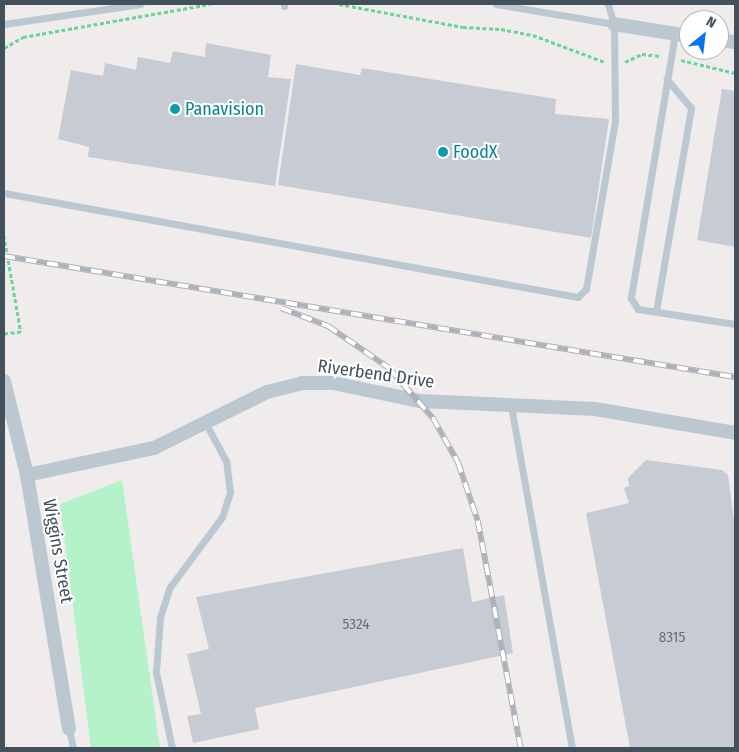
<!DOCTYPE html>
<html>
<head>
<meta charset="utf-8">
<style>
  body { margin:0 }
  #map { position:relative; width:739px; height:752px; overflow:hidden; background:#f0ecec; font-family:"Fira Sans Condensed",sans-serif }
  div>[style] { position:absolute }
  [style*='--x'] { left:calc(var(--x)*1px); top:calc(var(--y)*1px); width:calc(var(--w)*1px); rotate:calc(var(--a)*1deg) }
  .green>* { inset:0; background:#b4f3ca }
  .building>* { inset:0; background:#c7cbd3 }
  .path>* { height:2.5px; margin-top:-1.25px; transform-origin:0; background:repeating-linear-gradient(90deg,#69d49b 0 4px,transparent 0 6.5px) }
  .lane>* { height:7px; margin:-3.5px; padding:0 3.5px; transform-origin:3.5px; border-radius:3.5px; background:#bbc8d1 }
  .street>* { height:14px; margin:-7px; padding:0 7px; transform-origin:7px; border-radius:7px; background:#bbc8d1 }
  .rail>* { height:5.5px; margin-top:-2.75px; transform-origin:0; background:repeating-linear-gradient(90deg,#fff 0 11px,#aeb2b8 0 22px); box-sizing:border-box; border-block:1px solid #aeb2b8 }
  .dots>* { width:14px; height:14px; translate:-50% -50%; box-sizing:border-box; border:2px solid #fff; border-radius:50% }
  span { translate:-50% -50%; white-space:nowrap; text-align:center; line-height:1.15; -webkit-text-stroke:4px #fff; paint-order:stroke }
  .number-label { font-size:15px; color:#64707a }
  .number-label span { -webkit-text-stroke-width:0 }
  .culture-label { font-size:18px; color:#0d838f }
  .left { translate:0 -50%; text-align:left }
  .street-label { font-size:18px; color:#43515c }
  .frame { position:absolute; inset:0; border:5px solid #43515c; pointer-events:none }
  .north { position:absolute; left:679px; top:10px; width:50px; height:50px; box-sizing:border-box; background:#fff; border:1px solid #b4b9be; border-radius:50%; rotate:29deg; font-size:14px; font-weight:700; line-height:20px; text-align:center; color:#43515c }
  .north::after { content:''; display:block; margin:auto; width:18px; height:22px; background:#0676ef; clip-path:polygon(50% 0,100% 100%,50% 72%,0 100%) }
</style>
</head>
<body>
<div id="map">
  <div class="green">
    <div style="clip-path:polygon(122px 480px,160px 748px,91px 748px,60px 504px)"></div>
  </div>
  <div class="building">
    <div style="clip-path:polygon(206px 43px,271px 55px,268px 77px,291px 79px,275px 186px,88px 157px,89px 147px,58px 139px,71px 70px,103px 76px,105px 63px,136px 70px,138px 57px,170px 63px,173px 51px,205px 57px)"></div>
    <div style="clip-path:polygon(296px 64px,360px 75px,362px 68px,556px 99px,555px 114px,609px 119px,591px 238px,278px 185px)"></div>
    <div style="clip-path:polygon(722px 89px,735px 91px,735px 247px,697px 240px)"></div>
    <div style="clip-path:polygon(646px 460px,722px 470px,728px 475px,735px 528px,735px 748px,630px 748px,586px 513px,629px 503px,624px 488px,629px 486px,628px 478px)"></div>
    <div style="clip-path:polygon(463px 548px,472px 602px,504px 595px,513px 653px,255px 708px,259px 729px,193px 743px,187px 716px,201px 714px,187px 654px,209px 649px,196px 597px)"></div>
  </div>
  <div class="path">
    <div style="--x:339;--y:4;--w:126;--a:10.5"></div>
    <div style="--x:463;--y:27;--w:38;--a:3"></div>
    <div style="--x:501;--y:29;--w:33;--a:11"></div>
    <div style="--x:533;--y:35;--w:77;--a:20.6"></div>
    <div style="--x:4;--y:48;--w:22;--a:-30"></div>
    <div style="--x:23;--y:37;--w:190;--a:-10"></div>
    <div style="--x:681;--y:60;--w:56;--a:13.5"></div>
    <div style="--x:625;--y:62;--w:19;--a:-25"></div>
    <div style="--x:642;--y:54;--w:19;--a:6"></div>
    <div style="--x:4;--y:235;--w:98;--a:80.1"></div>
    <div style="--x:21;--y:332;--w:17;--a:173"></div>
  </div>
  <div class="lane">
    <div style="--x:496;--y:4;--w:120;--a:9.6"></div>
    <div style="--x:284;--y:6;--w:2;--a:-90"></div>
    <div style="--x:4;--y:24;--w:138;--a:-8.3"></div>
    <div style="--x:675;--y:34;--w:268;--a:99.5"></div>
    <div style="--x:631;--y:298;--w:13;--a:58"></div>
    <div style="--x:638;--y:309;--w:98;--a:8.8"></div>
    <div style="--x:4;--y:193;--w:583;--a:10.27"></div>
    <div style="--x:578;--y:297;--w:11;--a:-45"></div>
    <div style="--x:586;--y:289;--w:170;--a:-80.2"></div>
    <div style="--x:615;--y:121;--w:97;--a:-90.6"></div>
    <div style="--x:614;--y:24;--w:21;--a:-107"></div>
    <div style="--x:656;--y:311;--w:206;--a:-80.2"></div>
    <div style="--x:691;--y:108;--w:38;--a:-130"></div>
    <div style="--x:511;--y:406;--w:347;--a:79.9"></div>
    <div style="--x:69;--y:729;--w:19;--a:78"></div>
    <div style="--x:172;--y:748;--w:78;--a:-101.9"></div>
    <div style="--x:156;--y:672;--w:55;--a:-85.8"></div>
    <div style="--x:160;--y:617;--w:32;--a:-72"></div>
    <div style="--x:170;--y:587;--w:87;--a:-53.4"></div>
    <div style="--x:222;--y:517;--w:26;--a:-72"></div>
    <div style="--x:230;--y:492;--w:31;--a:-97"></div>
    <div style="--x:226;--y:461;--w:42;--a:-118.4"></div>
  </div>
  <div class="street">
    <div style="--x:614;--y:24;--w:76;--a:9.1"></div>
    <div style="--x:719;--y:40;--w:16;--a:7"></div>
    <div style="--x:4;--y:381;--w:97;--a:76.3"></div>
    <div style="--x:27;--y:475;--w:257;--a:80.6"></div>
    <div style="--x:27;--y:475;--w:130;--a:-12"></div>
    <div style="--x:154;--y:448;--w:126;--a:-26.4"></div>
    <div style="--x:267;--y:392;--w:36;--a:-14"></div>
    <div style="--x:302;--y:383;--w:31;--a:0"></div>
    <div style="--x:333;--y:383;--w:89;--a:11.7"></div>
    <div style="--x:420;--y:401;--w:175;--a:2.6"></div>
    <div style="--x:595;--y:409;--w:142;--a:9.7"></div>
  </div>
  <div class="rail">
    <div style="--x:4;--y:256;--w:741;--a:9.4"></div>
    <div style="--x:281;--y:308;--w:50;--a:21"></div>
    <div style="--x:328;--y:326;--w:74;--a:34.5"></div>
    <div style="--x:389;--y:368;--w:67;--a:48.7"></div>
    <div style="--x:433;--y:418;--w:51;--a:60.4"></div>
    <div style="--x:458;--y:462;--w:62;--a:71.3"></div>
    <div style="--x:478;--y:521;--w:231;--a:79.3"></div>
  </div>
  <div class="dots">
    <div style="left:175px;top:109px;background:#0f9aa8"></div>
    <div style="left:443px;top:152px;background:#0f9aa8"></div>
  </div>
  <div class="number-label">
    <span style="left:356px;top:625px">5324</span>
    <span style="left:672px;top:638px">8315</span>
  </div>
  <div class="culture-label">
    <span class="left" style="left:185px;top:109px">Panavision</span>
    <span class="left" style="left:453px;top:152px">FoodX</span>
  </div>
  <div class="street-label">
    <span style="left:376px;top:374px;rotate:8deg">Riverbend Drive</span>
    <span style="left:58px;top:551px;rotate:80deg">Wiggins Street</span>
  </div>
  <div class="frame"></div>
  <div class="north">N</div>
</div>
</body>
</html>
